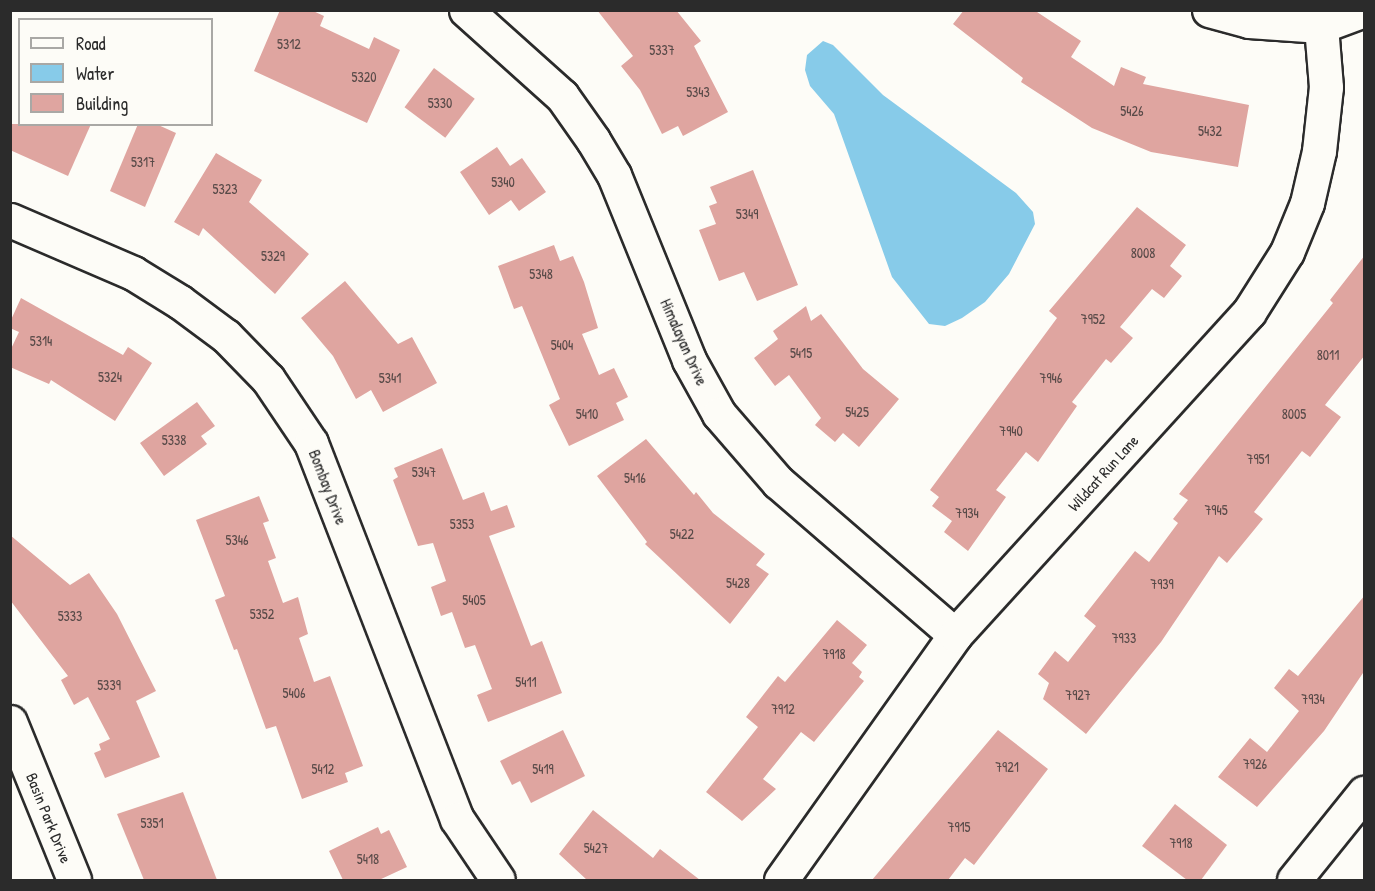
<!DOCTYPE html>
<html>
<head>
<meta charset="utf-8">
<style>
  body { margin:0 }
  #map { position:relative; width:1375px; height:891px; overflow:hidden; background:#fdfcf7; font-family:"Patrick Hand",sans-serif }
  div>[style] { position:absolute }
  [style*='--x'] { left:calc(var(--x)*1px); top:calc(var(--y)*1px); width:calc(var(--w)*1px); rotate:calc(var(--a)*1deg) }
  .water>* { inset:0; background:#87cbe9 }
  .building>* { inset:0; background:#dfa5a0; transform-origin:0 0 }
  .roads { filter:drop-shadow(2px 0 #2b2b2b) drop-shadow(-2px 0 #2b2b2b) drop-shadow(0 2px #2b2b2b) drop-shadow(0 -2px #2b2b2b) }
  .minor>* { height:33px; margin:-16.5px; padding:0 16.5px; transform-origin:16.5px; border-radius:16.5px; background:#fdfcf7 }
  span { translate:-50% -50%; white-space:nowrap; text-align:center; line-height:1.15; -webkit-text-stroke:6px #fdfcf7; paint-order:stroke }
  .number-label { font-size:14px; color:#584a48 }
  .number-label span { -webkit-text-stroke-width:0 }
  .street-label { font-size:16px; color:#2b2b2b }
  .frame { position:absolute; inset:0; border:12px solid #2b2b2b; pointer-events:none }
  .legend { position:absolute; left:18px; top:18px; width:195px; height:108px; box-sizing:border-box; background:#fdfcf7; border:2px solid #a9a8a5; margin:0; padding:8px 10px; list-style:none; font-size:18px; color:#2b2b2b }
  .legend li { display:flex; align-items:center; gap:12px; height:30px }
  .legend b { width:30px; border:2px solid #a9a8a5 }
</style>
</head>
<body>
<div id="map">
  <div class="water">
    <div style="clip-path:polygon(823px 41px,833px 45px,883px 95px,1016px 193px,1033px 212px,1035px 224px,1009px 274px,985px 302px,962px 318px,945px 326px,929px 324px,892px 277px,834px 114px,810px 86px,805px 70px,807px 55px)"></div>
  </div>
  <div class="building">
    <div style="clip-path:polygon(280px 10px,311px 10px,324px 16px,320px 26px,369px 49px,374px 37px,400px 50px,367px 123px,254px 71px)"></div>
    <div style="clip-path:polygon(597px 10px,676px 10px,701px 41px,694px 46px,728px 112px,683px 136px,678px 126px,662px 134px,640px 90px,621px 66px,633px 56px)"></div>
    <div style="clip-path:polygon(964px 10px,1034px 10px,1081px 41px,1071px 57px,1114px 86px,1121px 67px,1146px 77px,1143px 84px,1249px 105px,1238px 167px,1151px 152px,1092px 128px,1021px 82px,1023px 78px,953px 24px)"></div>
    <div style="left:434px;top:68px;width:51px;height:49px;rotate:37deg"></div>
    <div style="clip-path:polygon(10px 124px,91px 124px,68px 176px,10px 150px)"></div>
    <div style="clip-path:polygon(138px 124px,156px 124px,176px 133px,145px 207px,110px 191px)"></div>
    <div style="clip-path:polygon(497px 147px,510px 166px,522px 158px,546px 192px,519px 211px,511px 200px,489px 215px,460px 172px)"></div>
    <div style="clip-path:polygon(216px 153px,262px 180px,249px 202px,309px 254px,275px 294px,203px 228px,199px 236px,174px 222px)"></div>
    <div style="clip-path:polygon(753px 170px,798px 285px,757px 301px,744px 272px,719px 281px,699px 230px,716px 224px,709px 206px,717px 203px,710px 187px)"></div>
    <div style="clip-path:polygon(1137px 207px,1186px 245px,1170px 266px,1182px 276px,1164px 298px,1152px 289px,1120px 327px,1133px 338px,1111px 363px,1106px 359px,1072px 402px,1077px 406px,1038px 462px,1026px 452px,996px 490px,1006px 497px,968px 551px,944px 532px,952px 521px,932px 506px,939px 497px,930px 490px,1057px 318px,1049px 311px)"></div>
    <div style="clip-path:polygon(554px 245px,560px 261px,573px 256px,584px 282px,598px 328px,582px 334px,599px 375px,614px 368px,628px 397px,616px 403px,624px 420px,569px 446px,549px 405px,560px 399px,522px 306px,514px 309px,498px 266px)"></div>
    <div style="clip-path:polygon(1365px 255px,1365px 355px,1325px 405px,1341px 417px,1310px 457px,1302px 451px,1254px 512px,1263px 519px,1227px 563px,1219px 556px,1161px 642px,1086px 734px,1043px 699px,1049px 683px,1038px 674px,1055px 651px,1068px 662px,1096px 626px,1084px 616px,1135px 551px,1149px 562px,1178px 523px,1173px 519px,1188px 500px,1179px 494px,1333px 303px,1330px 300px)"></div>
    <div style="clip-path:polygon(345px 281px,398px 344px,412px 337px,437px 383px,383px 412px,371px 390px,356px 399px,333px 356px,301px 318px)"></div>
    <div style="clip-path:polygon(21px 298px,123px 355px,128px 347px,152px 363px,115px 421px,51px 380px,49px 384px,10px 367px,10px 351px,19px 332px,10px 328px,10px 322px)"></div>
    <div style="clip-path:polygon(806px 306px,811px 321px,821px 314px,863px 369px,899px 399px,859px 447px,843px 433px,835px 442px,815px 425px,821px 418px,789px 375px,775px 386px,754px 358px,778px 339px,773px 331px)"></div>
    <div style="clip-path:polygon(197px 402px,215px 426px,201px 436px,207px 444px,164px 476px,140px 443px)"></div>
    <div style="clip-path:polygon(646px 439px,694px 495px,696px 492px,713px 513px,765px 554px,756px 565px,769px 574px,730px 624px,645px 544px,647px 542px,597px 476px)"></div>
    <div style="clip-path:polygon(442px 448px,463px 500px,484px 492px,491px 511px,507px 505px,515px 527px,489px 536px,531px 646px,542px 641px,562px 693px,488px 722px,477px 695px,492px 689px,475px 645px,465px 648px,452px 612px,441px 616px,431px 587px,446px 581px,433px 543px,418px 546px,393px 480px,398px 477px,394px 468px)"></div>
    <div style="clip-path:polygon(259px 496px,269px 521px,263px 523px,276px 558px,268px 561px,283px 603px,298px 597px,308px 634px,299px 638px,314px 682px,330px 676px,363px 766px,345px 773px,348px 782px,302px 799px,276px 726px,266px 729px,237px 649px,234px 650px,215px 600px,225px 596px,196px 520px)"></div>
    <div style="clip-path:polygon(10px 535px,70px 585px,89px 573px,117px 614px,156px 691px,136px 701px,160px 757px,105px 778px,94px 753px,101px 750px,99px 744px,110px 739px,88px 697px,74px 705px,61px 680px,68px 676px,10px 600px)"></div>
    <div style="clip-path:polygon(1365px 595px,1365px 670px,1324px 731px,1257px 807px,1218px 777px,1250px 738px,1267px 752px,1299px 711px,1274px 688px,1289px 669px,1298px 676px)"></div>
    <div style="clip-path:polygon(837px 620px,867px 645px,852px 663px,862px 672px,859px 677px,864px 681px,814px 742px,801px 732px,763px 779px,776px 789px,742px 821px,706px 792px,758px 727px,746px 717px,778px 676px,785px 682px)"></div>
    <div style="clip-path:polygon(563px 730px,585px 776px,531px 803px,520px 781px,512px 785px,500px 761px)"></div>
    <div style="clip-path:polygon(998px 730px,1048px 769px,974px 865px,965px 858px,948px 880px,872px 880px)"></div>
    <div style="clip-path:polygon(183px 792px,217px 880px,144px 880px,117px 814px)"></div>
    <div style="clip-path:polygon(1175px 804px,1227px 845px,1201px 880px,1187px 880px,1142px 846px)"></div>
    <div style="clip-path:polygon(593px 810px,653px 858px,660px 849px,700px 880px,587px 880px,559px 854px)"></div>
    <div style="clip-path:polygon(378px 827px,381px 834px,389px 830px,407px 867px,379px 880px,343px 880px,329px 851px)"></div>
  </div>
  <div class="roads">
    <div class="minor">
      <div style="--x:466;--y:10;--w:129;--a:41.9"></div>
      <div style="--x:562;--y:96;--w:54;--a:54.8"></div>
      <div style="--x:593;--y:140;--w:41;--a:59"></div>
      <div style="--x:614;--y:175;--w:200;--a:67.9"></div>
      <div style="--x:689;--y:360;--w:62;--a:60.9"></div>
      <div style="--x:719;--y:414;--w:90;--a:49.1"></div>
      <div style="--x:778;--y:482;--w:234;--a:40.8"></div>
      <div style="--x:1209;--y:10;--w:41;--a:15.4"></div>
      <div style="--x:1249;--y:21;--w:72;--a:4"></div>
      <div style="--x:1321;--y:26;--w:46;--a:-20.4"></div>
      <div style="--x:10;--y:220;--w:134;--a:23.3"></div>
      <div style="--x:133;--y:273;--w:55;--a:31.7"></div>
      <div style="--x:180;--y:302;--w:57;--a:36.5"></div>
      <div style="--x:226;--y:336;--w:60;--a:45.7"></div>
      <div style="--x:268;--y:379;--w:77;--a:56.1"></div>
      <div style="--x:311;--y:443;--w:403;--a:68.8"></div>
      <div style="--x:457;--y:819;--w:73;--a:56.1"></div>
      <div style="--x:10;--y:722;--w:170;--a:67.9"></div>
      <div style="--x:781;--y:880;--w:301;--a:-54.6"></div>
      <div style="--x:955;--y:635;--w:437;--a:-47.7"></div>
      <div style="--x:1249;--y:312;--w:71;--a:-57.7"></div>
      <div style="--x:1287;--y:252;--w:53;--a:-67.8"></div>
      <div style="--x:1307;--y:203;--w:53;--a:-77"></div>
      <div style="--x:1319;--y:151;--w:64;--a:-83.8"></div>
      <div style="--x:1326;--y:87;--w:61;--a:-94.7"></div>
      <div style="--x:1294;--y:880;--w:112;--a:-51.2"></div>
    </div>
  </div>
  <div class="number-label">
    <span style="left:289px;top:44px">5312</span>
    <span style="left:662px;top:50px">5337</span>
    <span style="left:364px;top:77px">5320</span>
    <span style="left:698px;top:92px">5343</span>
    <span style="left:440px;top:103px">5330</span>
    <span style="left:1132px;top:111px">5426</span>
    <span style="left:1210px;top:131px">5432</span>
    <span style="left:143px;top:162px">5317</span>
    <span style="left:503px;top:182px">5340</span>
    <span style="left:225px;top:189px">5323</span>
    <span style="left:747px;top:214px">5349</span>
    <span style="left:1143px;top:253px">8008</span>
    <span style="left:273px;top:256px">5329</span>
    <span style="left:541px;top:274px">5348</span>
    <span style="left:1093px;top:319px">7952</span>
    <span style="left:41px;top:341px">5314</span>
    <span style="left:562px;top:345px">5404</span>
    <span style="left:801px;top:353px">5415</span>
    <span style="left:1328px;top:355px">8011</span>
    <span style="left:110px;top:377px">5324</span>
    <span style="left:390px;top:378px">5341</span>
    <span style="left:1051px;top:378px">7946</span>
    <span style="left:857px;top:412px">5425</span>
    <span style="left:587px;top:414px">5410</span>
    <span style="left:1294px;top:414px">8005</span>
    <span style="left:1011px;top:431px">7940</span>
    <span style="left:174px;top:440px">5338</span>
    <span style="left:1258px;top:459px">7951</span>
    <span style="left:424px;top:472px">5347</span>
    <span style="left:635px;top:478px">5416</span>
    <span style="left:1216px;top:510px">7945</span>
    <span style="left:967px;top:513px">7934</span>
    <span style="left:462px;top:524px">5353</span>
    <span style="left:682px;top:534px">5422</span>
    <span style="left:237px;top:540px">5346</span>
    <span style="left:738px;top:583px">5428</span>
    <span style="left:1162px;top:584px">7939</span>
    <span style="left:474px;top:600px">5405</span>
    <span style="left:262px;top:614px">5352</span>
    <span style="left:70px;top:616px">5333</span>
    <span style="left:1124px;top:638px">7933</span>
    <span style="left:834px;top:654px">7918</span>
    <span style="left:526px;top:682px">5411</span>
    <span style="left:109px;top:685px">5339</span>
    <span style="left:294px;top:693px">5406</span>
    <span style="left:1078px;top:695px">7927</span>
    <span style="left:1313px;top:699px">7934</span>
    <span style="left:783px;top:709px">7912</span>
    <span style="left:1255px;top:764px">7926</span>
    <span style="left:1007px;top:767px">7921</span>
    <span style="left:323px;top:769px">5412</span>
    <span style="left:543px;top:769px">5419</span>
    <span style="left:152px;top:823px">5351</span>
    <span style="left:959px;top:827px">7915</span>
    <span style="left:1181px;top:843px">7918</span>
    <span style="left:596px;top:848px">5427</span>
    <span style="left:368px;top:859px">5418</span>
  </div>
  <div class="street-label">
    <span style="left:684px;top:342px;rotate:66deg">Himalayan Drive</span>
    <span style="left:1103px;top:473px;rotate:-48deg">Wildcat Run Lane</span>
    <span style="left:328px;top:487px;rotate:69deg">Bombay Drive</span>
    <span style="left:49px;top:818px;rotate:68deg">Basin Park Drive</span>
  </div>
  <div class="frame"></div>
  <ul class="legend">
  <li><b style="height:8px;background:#fdfcf7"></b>Road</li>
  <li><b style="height:16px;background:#87cbe9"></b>Water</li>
  <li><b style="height:16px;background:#dfa5a0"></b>Building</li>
  </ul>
</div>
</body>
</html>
